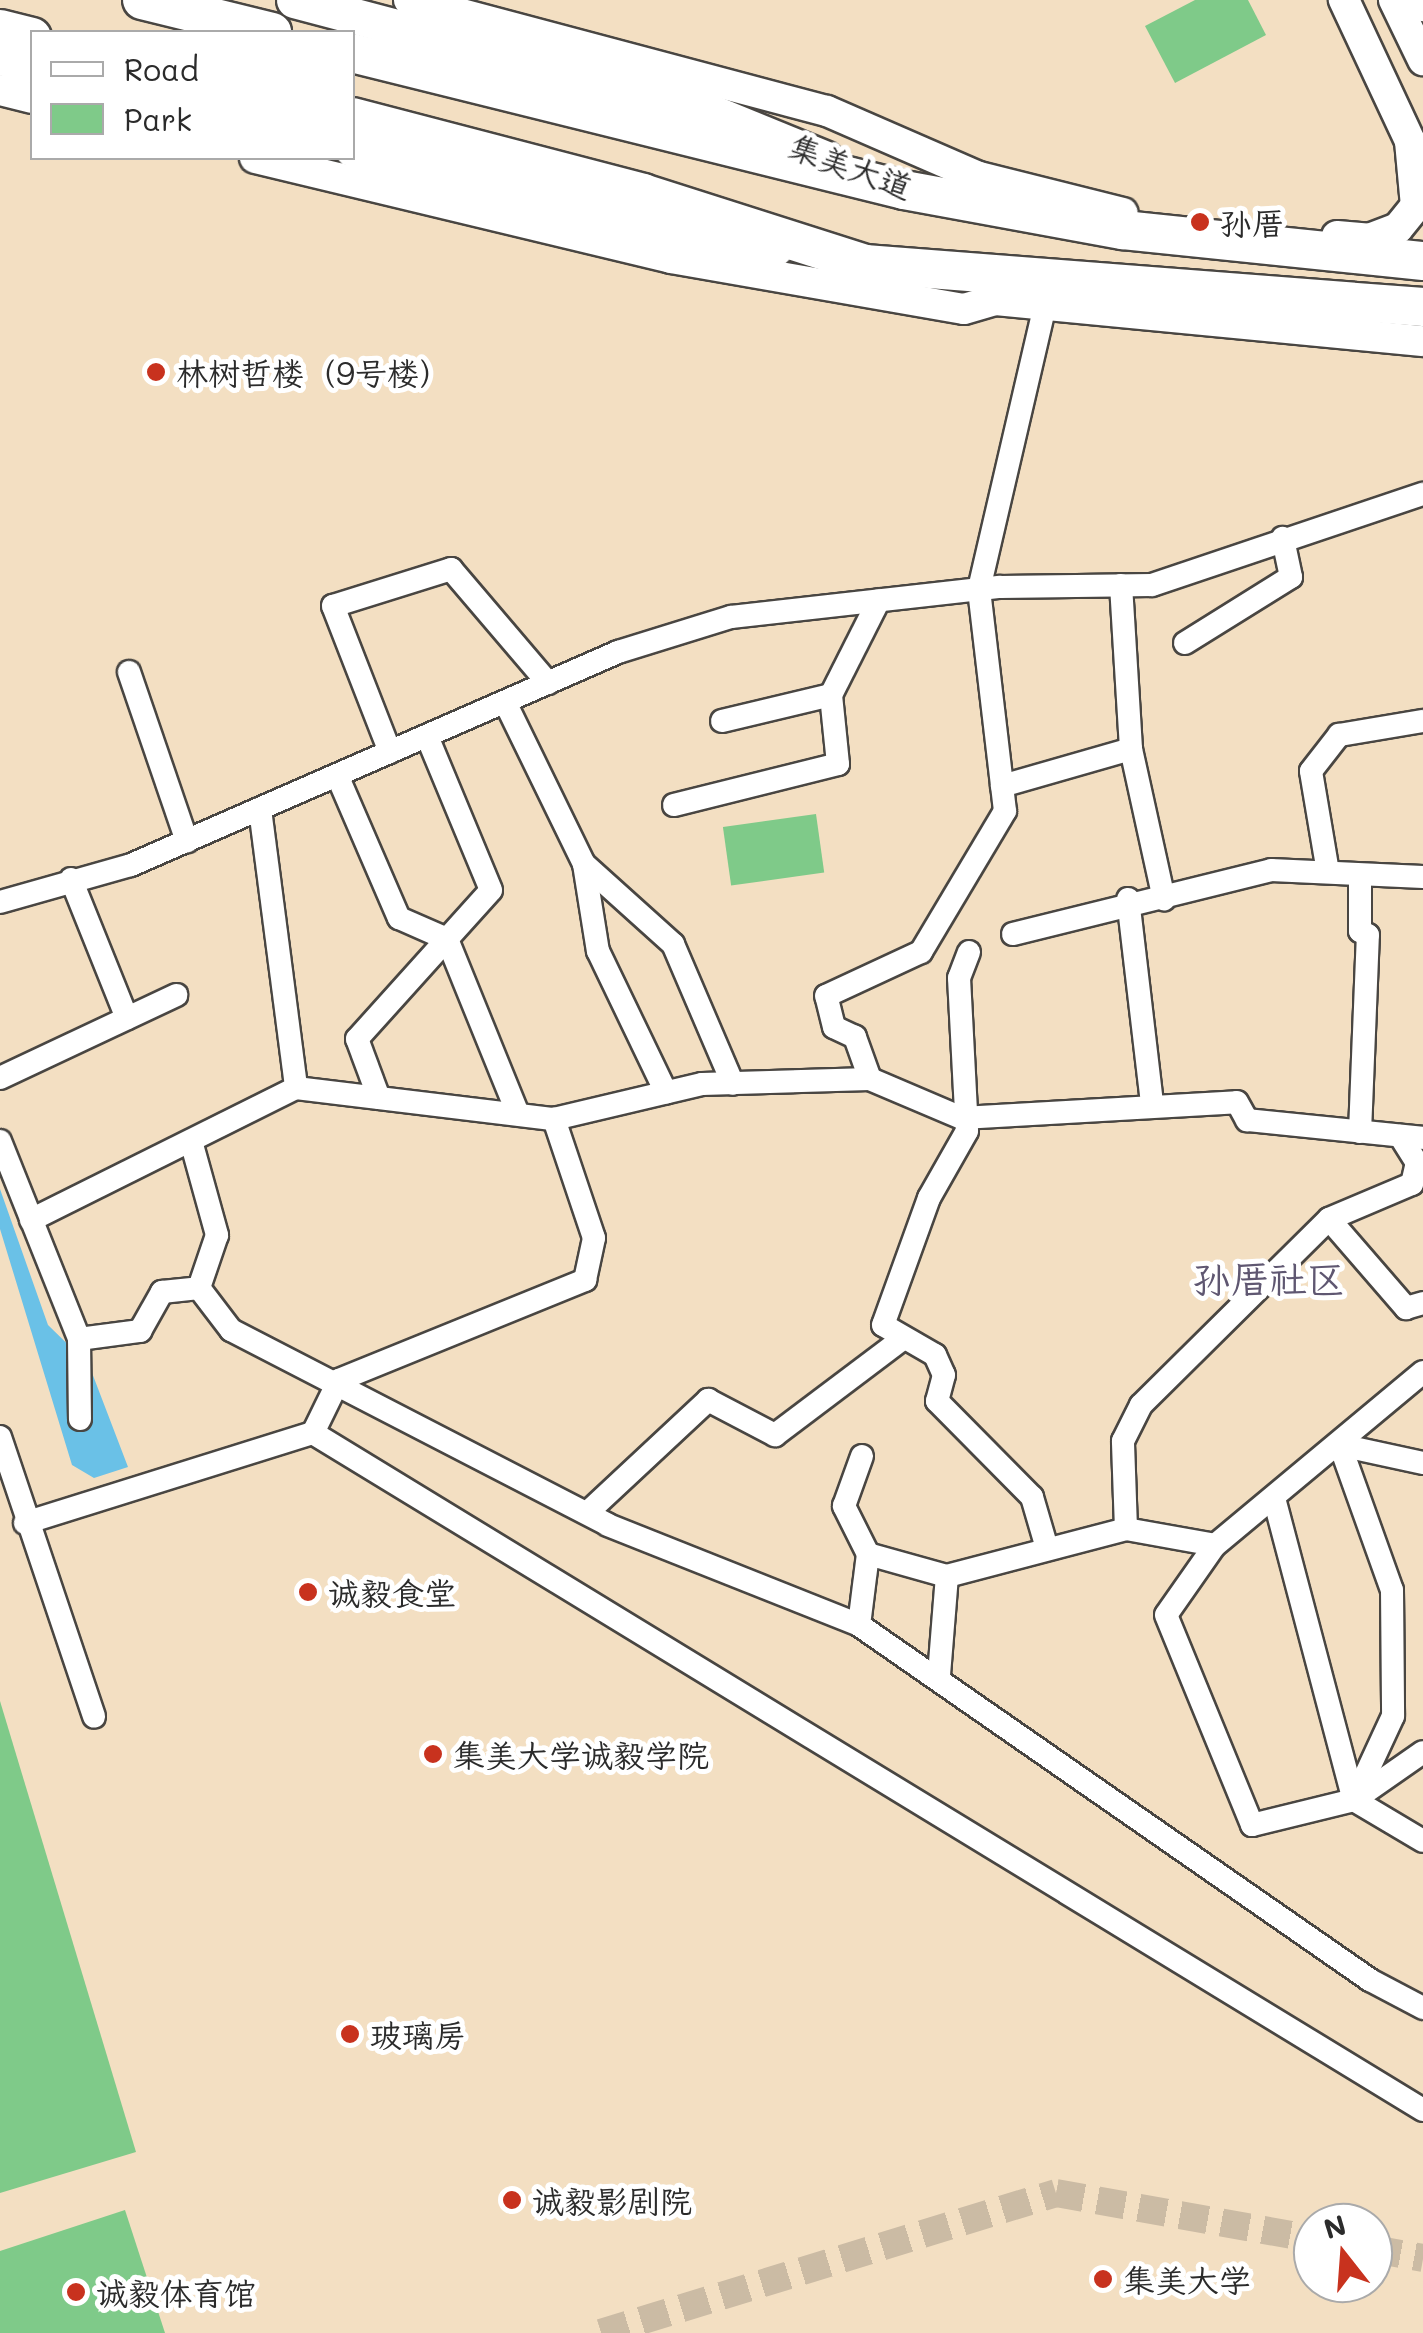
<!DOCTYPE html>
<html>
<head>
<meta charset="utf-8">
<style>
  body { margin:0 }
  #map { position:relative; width:1423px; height:2333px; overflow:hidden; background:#f3dfc2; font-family:Mali,"LXGW WenKai TC",sans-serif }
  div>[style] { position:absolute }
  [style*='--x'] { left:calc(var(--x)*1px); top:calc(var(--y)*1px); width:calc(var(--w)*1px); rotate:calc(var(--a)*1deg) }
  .green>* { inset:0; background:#7fca89; transform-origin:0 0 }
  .water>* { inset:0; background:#6ac1e7 }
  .tertiary-tunnel>* { height:28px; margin-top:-14px; transform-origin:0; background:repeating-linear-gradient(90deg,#cbbba4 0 28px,transparent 0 42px) }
  .roads { filter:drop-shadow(2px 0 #494642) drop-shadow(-2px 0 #494642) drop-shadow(0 2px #494642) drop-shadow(0 -2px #494642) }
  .minor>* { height:22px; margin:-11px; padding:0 11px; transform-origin:11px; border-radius:11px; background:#fff }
  .secondary>* { height:30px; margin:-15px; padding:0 15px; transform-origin:15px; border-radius:15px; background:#fff }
  .primary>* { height:35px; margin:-17.5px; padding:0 17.5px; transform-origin:17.5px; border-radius:17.5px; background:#fff }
  .trunk>* { height:38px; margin:-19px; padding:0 19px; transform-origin:19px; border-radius:19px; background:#fff }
  .dots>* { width:28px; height:28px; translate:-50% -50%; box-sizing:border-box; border:5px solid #fff; border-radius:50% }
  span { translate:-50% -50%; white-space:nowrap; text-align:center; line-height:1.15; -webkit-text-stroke:10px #fff; paint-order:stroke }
  .street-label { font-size:32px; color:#2b2b2b }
  .poi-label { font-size:32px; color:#2b2b2b }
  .left { translate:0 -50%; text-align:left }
  .quarter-label { font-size:38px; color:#5f5771 }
  .legend { position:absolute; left:30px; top:30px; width:325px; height:130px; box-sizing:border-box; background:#fff; border:2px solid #aaa; margin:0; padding:12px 18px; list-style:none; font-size:30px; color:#2b2b2b }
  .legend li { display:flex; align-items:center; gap:20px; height:50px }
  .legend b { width:50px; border:2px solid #aaa }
  .north { position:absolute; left:1293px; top:2203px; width:100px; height:100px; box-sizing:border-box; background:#fff; border:2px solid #aaa; border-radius:50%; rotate:343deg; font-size:28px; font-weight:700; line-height:40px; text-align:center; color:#2b2b2b }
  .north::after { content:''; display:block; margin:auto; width:35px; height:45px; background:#c8321e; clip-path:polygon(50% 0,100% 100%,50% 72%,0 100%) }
</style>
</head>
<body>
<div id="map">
  <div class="green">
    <div style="clip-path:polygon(1195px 0,1248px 0,1266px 35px,1175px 83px,1145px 26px)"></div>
    <div style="left:816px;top:814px;width:59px;height:94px;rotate:82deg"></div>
    <div style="clip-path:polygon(0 1701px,136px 2152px,0 2193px)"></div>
    <div style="clip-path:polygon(125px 2210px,165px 2333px,0 2333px,0 2251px)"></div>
  </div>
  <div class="water">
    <div style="clip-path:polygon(0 1189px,48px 1325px,89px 1365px,128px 1467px,94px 1478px,72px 1465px,0 1229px)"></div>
  </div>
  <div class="tertiary-tunnel">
    <div style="--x:1373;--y:2249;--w:51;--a:10.2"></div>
    <div style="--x:601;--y:2333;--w:476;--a:-17.1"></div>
    <div style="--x:1056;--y:2193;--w:261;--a:10.1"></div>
  </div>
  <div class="roads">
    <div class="minor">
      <div style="--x:1121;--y:585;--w:164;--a:86.5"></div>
      <div style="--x:1131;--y:749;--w:154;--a:77.6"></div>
      <div style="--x:1185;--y:643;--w:125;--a:-31.9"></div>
      <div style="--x:1291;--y:577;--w:40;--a:-102"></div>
      <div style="--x:129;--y:672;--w:179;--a:71.1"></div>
      <div style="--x:505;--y:702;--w:180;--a:64"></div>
      <div style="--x:584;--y:864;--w:88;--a:80.9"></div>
      <div style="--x:598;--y:951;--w:157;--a:64.3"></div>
      <div style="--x:722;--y:721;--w:112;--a:-13.4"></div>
      <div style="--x:390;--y:752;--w:157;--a:-111.3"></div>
      <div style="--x:333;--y:606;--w:124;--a:-17.4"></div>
      <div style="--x:451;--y:569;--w:150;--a:49.6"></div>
      <div style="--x:337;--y:775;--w:156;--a:66.6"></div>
      <div style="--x:399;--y:918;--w:52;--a:23.6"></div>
      <div style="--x:447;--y:939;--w:189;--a:67.9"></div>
      <div style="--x:1002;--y:786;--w:134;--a:-16"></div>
      <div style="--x:674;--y:805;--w:169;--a:-14"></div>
      <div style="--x:838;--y:764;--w:69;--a:-95.8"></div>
      <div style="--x:831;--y:695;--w:106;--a:-63.2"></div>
      <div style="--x:260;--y:809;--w:281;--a:82.6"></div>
      <div style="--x:584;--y:864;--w:120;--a:42"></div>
      <div style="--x:673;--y:944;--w:152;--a:66.8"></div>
      <div style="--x:1328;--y:872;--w:102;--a:-99.6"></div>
      <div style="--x:1311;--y:771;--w:46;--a:-52.1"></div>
      <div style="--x:1339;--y:735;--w:85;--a:-9.5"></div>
      <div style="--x:71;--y:879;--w:150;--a:68.1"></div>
      <div style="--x:1128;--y:899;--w:205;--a:83.3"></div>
      <div style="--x:0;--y:902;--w:136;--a:-15.8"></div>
      <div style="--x:131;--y:865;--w:532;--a:-23.62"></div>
      <div style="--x:618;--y:652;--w:118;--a:-17.2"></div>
      <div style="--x:731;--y:617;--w:271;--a:-6.4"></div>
      <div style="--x:1000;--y:587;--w:152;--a:-0.8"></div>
      <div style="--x:1152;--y:585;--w:286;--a:-18.6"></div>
      <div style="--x:1013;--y:934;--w:266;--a:-13.9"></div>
      <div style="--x:1271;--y:870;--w:152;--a:2.6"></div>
      <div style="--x:969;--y:952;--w:28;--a:111"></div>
      <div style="--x:959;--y:978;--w:153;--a:87"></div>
      <div style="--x:967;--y:1131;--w:77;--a:119.6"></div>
      <div style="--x:929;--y:1198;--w:135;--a:109.9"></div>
      <div style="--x:883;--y:1325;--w:60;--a:30"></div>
      <div style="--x:935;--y:1355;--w:22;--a:66"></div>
      <div style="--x:944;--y:1375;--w:27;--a:105"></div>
      <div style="--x:937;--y:1401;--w:135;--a:45.3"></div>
      <div style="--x:1032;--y:1497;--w:50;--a:73.7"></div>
      <div style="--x:0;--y:1078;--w:195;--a:-25.2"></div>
      <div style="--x:870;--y:1079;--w:45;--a:-109.7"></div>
      <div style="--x:855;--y:1037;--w:23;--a:-155"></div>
      <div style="--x:834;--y:1027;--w:32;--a:-104"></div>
      <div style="--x:826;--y:996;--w:105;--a:-24.9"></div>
      <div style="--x:921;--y:952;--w:164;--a:-59.2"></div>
      <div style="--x:1005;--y:811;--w:224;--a:-96.7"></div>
      <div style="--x:979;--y:589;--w:292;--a:-76.9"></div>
      <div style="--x:379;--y:1098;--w:63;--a:-110.4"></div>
      <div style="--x:357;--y:1039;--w:200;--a:-48"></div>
      <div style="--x:491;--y:890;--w:167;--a:-112.6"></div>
      <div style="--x:1360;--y:1132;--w:197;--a:-87.7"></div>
      <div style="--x:1368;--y:935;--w:9;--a:-153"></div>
      <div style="--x:1360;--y:931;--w:56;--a:-90"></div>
      <div style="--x:0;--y:1141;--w:213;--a:68.2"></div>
      <div style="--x:79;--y:1339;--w:62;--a:-7.5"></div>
      <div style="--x:140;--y:1331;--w:45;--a:-60.6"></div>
      <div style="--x:162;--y:1292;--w:37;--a:-6"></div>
      <div style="--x:199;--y:1288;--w:53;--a:52.7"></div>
      <div style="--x:231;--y:1330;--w:424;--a:27.3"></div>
      <div style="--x:608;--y:1525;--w:270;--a:21.7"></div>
      <div style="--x:859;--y:1625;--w:622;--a:34.79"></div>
      <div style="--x:1370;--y:1980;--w:60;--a:27.8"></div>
      <div style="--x:191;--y:1141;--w:98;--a:74.5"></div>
      <div style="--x:217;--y:1235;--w:56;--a:108.8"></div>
      <div style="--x:1329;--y:1219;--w:118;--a:49.1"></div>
      <div style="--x:1406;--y:1308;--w:18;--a:-16"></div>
      <div style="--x:31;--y:1220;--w:296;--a:-26.5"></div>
      <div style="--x:296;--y:1088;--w:260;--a:6.9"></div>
      <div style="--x:554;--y:1119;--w:152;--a:-13.3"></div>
      <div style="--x:702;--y:1084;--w:168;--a:-1.7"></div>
      <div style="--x:870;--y:1079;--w:100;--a:23"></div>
      <div style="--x:962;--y:1118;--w:275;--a:-3.3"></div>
      <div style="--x:1237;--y:1102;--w:21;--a:61"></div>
      <div style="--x:1247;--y:1120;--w:177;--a:5.8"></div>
      <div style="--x:79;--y:1339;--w:80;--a:89.3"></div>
      <div style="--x:1423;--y:1372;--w:271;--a:140.2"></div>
      <div style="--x:1215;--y:1545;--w:85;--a:125"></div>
      <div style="--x:1166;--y:1615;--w:227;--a:67.7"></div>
      <div style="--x:1252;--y:1825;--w:105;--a:-13.8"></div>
      <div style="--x:1354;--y:1800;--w:80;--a:30.7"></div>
      <div style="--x:313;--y:1433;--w:59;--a:-63.9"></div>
      <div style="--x:339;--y:1380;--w:266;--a:-22.1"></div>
      <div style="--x:585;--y:1280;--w:43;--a:-77.9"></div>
      <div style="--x:594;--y:1238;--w:126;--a:-108.6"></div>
      <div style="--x:0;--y:1437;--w:295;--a:71.4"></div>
      <div style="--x:1340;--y:1445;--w:154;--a:70.3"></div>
      <div style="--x:1392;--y:1590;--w:126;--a:89.5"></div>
      <div style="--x:1393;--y:1716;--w:93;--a:114.9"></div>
      <div style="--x:1340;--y:1445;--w:85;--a:12.2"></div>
      <div style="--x:1274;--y:1498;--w:312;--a:75.2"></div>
      <div style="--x:587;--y:1513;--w:166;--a:-43"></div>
      <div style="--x:708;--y:1400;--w:76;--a:27.6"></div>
      <div style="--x:775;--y:1435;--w:158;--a:-37"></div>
      <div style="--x:25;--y:1523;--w:302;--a:-17.4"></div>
      <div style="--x:313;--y:1433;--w:1300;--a:31.38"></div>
      <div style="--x:1126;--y:1529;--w:88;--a:-92"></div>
      <div style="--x:1123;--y:1441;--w:40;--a:-63.4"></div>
      <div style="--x:1141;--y:1405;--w:264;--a:-44.7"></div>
      <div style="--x:1329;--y:1219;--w:90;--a:-22.9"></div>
      <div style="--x:1412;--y:1184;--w:22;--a:-77"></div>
      <div style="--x:1417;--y:1163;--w:32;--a:-122"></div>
      <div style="--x:868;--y:1554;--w:82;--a:15.6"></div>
      <div style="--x:947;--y:1576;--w:185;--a:-14.7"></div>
      <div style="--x:1126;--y:1529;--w:90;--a:10.2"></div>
      <div style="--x:859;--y:1625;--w:72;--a:-82.8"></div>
      <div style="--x:868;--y:1554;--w:54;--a:-116.6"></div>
      <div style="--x:844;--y:1506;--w:53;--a:-70.2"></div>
      <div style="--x:939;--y:1675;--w:99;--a:-85.4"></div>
      <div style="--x:1357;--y:1798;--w:80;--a:-34.9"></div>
    </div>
    <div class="secondary">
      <div style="--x:409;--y:0;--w:432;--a:14.9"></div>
      <div style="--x:827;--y:111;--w:166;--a:23.5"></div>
      <div style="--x:979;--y:177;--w:148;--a:14"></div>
      <div style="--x:1394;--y:0;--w:67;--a:64.2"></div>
      <div style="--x:1420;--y:0;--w:7;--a:63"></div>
      <div style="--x:0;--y:90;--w:33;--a:14"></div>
      <div style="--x:255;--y:158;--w:428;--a:13.5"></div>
      <div style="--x:671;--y:258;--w:297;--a:9.9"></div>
      <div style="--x:964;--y:309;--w:32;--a:-16"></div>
      <div style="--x:995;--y:300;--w:430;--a:5.5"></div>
      <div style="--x:1337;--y:236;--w:32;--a:5"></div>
      <div style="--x:1369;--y:239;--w:31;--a:-21"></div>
      <div style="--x:1398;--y:228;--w:28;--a:-51"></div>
      <div style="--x:1416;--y:206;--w:65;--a:-95.3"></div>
      <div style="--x:1410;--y:141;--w:156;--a:-115.1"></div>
    </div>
    <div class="primary">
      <div style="--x:294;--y:0;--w:419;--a:14.8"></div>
      <div style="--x:699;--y:107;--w:135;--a:22.2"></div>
      <div style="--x:0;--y:57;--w:33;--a:14"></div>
      <div style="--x:352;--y:149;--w:305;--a:14.6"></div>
      <div style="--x:647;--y:226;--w:130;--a:9.8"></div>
    </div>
    <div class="trunk">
      <div style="--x:142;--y:0;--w:134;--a:13.8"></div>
      <div style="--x:0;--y:29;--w:33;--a:14"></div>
      <div style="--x:352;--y:53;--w:569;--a:13.94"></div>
      <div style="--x:904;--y:190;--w:223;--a:10.4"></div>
      <div style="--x:1123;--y:230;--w:302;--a:5.9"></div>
      <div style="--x:352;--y:117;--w:301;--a:14.6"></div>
      <div style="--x:643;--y:193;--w:233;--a:17.7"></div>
      <div style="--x:865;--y:264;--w:560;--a:4.41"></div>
    </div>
  </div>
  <div class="dots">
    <div style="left:1200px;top:222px;background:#c8321e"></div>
    <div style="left:156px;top:372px;background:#c8321e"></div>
    <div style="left:308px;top:1592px;background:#c8321e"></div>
    <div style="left:433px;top:1754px;background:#c8321e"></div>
    <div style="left:350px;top:2034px;background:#c8321e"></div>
    <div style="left:512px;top:2200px;background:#c8321e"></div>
    <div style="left:1103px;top:2279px;background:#c8321e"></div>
    <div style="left:76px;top:2292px;background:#c8321e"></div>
  </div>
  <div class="street-label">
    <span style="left:851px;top:166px;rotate:20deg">集美大道</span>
  </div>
  <div class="poi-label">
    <span class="left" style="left:1220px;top:222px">孙厝</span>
    <span class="left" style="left:176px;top:372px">林树哲楼（9号楼）</span>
    <span class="left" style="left:328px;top:1592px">诚毅食堂</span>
    <span class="left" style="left:453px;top:1754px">集美大学诚毅学院</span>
    <span class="left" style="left:370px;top:2034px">玻璃房</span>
    <span class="left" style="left:532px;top:2200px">诚毅影剧院</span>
    <span class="left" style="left:1123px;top:2279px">集美大学</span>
    <span class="left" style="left:96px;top:2292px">诚毅体育馆</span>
  </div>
  <div class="quarter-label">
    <span style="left:1269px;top:1279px">孙厝社区</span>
  </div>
  <ul class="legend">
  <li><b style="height:12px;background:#fff"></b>Road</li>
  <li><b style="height:28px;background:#7fca89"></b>Park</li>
  </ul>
  <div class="north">N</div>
</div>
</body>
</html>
